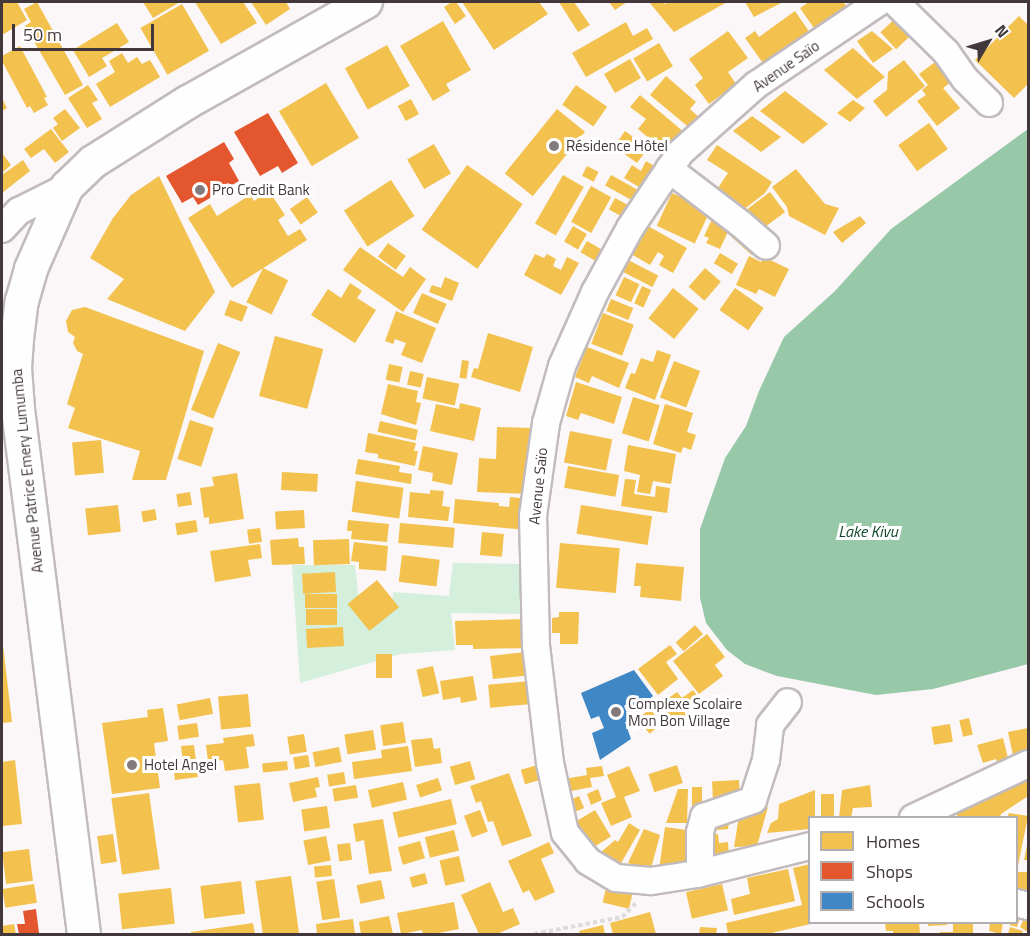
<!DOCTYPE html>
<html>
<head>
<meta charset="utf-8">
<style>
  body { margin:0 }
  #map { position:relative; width:1030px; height:936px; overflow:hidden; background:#fbf6f7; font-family:"Titillium Web",sans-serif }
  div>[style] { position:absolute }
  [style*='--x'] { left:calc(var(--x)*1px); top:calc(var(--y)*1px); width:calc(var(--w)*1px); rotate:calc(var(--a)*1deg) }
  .green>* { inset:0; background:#d4f0dc }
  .water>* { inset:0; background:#97c8a8 }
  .homes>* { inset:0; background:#f2c14e; transform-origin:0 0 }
  .shops>* { inset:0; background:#e4572e }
  .schools>* { inset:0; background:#3f88c5 }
  .path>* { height:4px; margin-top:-2px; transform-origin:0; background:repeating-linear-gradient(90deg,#dddbdc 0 4.5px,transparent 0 7.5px) }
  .roads { filter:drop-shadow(2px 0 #c2bbbd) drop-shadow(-2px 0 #c2bbbd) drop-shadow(0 2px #c2bbbd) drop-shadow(0 -2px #c2bbbd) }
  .minor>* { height:26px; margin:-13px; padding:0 13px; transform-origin:13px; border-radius:13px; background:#fefefe }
  .major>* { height:32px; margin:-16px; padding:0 16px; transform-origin:16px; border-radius:16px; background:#fefefe }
  .dots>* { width:16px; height:16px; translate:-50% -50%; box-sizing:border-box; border:3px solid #fff; border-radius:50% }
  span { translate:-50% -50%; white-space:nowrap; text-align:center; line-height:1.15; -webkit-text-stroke:6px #fff; paint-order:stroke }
  .street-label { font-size:15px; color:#42373b }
  .poi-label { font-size:15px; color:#42373b }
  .left { translate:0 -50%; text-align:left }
  .water-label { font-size:16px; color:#0d4628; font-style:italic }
  .frame { position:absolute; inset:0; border:3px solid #42373b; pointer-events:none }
  .legend { position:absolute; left:808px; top:816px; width:210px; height:108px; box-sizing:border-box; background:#fff; border:2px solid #b3afb1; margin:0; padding:8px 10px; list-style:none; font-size:18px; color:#42373b }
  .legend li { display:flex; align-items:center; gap:12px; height:30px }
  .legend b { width:30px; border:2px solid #b3afb1 }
  .north { position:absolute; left:958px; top:12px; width:60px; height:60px; -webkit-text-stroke:4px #fff; paint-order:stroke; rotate:52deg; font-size:16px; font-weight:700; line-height:24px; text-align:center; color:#42373b }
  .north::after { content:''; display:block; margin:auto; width:21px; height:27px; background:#42373b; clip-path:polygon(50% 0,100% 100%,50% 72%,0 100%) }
  .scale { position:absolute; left:12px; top:24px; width:142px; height:27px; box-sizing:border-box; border:3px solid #42373b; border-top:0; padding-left:8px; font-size:18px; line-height:21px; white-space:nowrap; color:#42373b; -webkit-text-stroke:4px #fff; paint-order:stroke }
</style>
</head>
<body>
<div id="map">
  <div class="green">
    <div style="clip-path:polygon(453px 563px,528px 564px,524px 614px,451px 613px,455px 650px,401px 654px,300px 683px,292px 565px,355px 565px,361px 618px,391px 614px,393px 592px,449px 596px)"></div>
  </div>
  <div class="water">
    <div style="clip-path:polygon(1028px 129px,1028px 664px,933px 689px,876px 695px,777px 676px,745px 664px,727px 650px,706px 623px,700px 598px,700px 529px,725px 458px,746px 426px,759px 391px,784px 337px,835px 291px,891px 229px)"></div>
  </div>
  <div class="homes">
    <div style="clip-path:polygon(2px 2px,17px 2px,27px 20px,2px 35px)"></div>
    <div style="clip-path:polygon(37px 2px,83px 85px,65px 95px,25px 26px,31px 22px,24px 9px)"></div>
    <div style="clip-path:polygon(143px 2px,180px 2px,153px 18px)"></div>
    <div style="clip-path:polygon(195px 2px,243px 2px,257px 23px,221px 44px)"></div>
    <div style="clip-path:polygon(251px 2px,286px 2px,290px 9px,266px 25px)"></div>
    <div style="clip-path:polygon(452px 2px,456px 2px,466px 16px,455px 24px,444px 7px)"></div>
    <div style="clip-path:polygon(462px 2px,539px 2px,548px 14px,494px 50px)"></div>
    <div style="clip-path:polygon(559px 2px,574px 2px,590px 25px,578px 32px)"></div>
    <div style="clip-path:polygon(609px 2px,627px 2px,615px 10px)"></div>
    <div style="clip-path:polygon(649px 2px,663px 2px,665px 4px,669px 2px,727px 2px,674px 32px)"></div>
    <div style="clip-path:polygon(745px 2px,783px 2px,754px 17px)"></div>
    <div style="clip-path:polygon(809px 2px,843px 2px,848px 8px,816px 31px,800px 8px)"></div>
    <div style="left:182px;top:4px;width:54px;height:48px;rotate:60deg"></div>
    <div style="clip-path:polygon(795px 11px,810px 33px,765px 66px,745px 38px,755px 31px,759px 37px)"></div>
    <div style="left:898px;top:16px;width:23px;height:24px;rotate:47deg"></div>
    <div style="clip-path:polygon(1019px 16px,1028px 25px,1028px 84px,1014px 98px,975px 60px)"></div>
    <div style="clip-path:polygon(443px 21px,471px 70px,446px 84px,450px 91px,433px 101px,400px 46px)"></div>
    <div style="clip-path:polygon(626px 22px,633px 36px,647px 28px,653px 39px,586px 77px,572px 53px)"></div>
    <div style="clip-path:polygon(117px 23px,129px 42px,102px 58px,107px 66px,89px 77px,73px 50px)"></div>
    <div style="clip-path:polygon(728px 31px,748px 58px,728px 72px,736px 84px,709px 104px,695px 85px,703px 78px,689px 59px)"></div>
    <div style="clip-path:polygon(872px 31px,893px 49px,873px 63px,857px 41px)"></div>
    <div style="left:659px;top:43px;width:27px;height:30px;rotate:59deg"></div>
    <div style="left:387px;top:45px;width:47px;height:48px;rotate:61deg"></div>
    <div style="clip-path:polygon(20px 46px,47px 97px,44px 98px,48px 105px,34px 113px,30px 106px,27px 108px,2px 61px,2px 56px)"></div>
    <div style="clip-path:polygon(853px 48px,885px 77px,857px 99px,824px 70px)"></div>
    <div style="clip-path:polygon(122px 53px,128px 63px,137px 57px,142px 64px,150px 60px,160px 77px,110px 107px,96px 84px,115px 72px,109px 61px)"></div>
    <div style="left:630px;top:59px;width:22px;height:30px;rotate:60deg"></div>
    <div style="clip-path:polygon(939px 59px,955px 79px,943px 88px,960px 108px,937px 126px,917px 101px,926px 95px,922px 90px,928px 85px,919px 74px)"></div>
    <div style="clip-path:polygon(904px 60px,925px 86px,886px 117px,873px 101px,887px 90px,888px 72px)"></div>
    <div style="clip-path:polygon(666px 76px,696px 102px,690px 109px,701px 119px,692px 130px,650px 95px)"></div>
    <div style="left:326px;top:83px;width:64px;height:55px;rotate:59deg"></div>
    <div style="clip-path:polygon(88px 85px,98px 100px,92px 103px,102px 119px,87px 128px,68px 98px)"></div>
    <div style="left:576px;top:85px;width:38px;height:24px;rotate:35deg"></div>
    <div style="clip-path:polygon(785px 91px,828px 124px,803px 144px,760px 111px)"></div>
    <div style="clip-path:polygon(640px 95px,685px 133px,676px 143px,672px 141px,664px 151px,638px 129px,646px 119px,630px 107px)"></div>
    <div style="clip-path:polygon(2px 98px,7px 108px,2px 111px)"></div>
    <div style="left:411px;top:99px;width:17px;height:15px;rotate:62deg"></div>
    <div style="clip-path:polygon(853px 100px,865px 108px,850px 122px,837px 113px)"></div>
    <div style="clip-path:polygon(65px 109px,80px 128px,62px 141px,53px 128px,58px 124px,53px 118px)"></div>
    <div style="left:557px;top:109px;width:36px;height:83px;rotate:39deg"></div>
    <div style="clip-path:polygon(752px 116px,781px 137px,761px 152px,733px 131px)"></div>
    <div style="left:929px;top:123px;width:32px;height:38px;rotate:54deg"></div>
    <div style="clip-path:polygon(51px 129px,69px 152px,55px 163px,44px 149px,31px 158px,24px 149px)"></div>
    <div style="clip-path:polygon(625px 131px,648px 148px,637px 163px,619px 150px,623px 144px,618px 141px)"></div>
    <div style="left:434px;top:144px;width:34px;height:31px;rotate:60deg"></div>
    <div style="clip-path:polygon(717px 145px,772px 182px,765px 193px,743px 210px,716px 191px,728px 173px,707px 160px)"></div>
    <div style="clip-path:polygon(2px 153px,11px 165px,2px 173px)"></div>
    <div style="clip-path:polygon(23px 160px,30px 171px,2px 193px,2px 175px)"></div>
    <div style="clip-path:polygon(646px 161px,661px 170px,647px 192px,624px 178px,632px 165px,641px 171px)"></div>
    <div style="left:467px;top:165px;width:68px;height:79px;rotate:35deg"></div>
    <div style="left:587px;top:166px;width:13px;height:11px;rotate:27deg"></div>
    <div style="clip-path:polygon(796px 169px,825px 204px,839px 208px,825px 235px,789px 216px,787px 207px,772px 187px)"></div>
    <div style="left:563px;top:175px;width:24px;height:56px;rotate:30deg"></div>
    <div style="left:611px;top:175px;width:31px;height:12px;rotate:29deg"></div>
    <div style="clip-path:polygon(159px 176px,215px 292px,185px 331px,107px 299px,124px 279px,90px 258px,113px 218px,131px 195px)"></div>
    <div style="left:391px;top:180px;width:43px;height:56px;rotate:57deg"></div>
    <div style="left:591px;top:186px;width:23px;height:41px;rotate:29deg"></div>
    <div style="clip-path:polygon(269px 191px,285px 215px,278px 220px,288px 236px,300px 229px,307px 240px,232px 288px,188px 218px,210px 204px,217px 216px,250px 195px,254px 201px)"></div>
    <div style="left:770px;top:192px;width:25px;height:36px;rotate:53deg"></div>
    <div style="left:672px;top:193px;width:42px;height:36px;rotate:25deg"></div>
    <div style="left:307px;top:197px;width:19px;height:21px;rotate:55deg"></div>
    <div style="left:615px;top:198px;width:19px;height:13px;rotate:28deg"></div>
    <div style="clip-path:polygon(860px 216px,866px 223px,842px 243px,833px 232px)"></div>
    <div style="clip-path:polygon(713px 217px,731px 225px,720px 249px,706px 243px,709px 238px,704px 236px)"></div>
    <div style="left:573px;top:226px;width:16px;height:18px;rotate:30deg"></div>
    <div style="clip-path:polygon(648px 226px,687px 248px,673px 273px,659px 265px,664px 256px,658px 252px,650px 265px,631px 254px)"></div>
    <div style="left:740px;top:227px;width:27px;height:13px;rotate:42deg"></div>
    <div style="left:587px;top:241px;width:24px;height:13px;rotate:30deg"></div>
    <div style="left:388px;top:243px;width:22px;height:17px;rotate:36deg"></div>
    <div style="clip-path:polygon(360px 247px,403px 277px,410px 267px,426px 279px,403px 312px,343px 270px)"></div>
    <div style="left:720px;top:253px;width:21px;height:12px;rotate:31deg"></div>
    <div style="clip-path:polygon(535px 254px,544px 258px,547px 254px,556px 259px,553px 266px,561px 270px,567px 257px,579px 263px,561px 295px,524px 275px)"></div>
    <div style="clip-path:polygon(749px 256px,761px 262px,764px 257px,789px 269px,775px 297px,759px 289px,756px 294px,736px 285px)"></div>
    <div style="left:628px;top:260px;width:34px;height:13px;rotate:27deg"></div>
    <div style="left:263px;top:268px;width:28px;height:38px;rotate:26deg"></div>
    <div style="left:705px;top:268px;width:21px;height:25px;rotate:41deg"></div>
    <div style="clip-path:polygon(445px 277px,459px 283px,452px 301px,429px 292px,432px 285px,441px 288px)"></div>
    <div style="left:624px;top:277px;width:17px;height:20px;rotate:25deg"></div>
    <div style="clip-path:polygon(350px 283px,362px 291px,357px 298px,376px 310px,355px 343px,311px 315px,328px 289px,341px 298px)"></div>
    <div style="left:642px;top:286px;width:10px;height:19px;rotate:24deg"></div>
    <div style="left:673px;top:288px;width:33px;height:39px;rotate:39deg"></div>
    <div style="left:735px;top:288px;width:35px;height:27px;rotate:35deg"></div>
    <div style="left:422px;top:293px;width:27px;height:22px;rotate:24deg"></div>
    <div style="left:611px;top:299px;width:24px;height:13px;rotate:22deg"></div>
    <div style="left:230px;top:300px;width:19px;height:16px;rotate:21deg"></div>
    <div style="clip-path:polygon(85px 307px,204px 351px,166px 480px,132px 480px,140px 451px,68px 428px,75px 408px,67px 404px,83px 354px,77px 351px,73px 343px,75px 337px,68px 332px,66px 321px,72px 310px)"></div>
    <div style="clip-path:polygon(396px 311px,436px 328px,422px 363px,401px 355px,406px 343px,395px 339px,393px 344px,385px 341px)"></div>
    <div style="left:603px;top:313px;width:33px;height:33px;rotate:21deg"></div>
    <div style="clip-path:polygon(488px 333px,533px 347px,520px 392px,471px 377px,474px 368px,478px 369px)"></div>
    <div style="left:275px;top:336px;width:50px;height:62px;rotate:15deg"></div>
    <div style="left:218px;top:343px;width:24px;height:72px;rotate:22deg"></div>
    <div style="clip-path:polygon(587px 347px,629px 363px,619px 388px,592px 376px,589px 383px,575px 377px)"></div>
    <div style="clip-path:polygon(657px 350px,671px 355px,655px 400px,625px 388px,631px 373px,635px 374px,641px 358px,653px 362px)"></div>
    <div style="left:462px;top:360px;width:7px;height:18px;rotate:8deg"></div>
    <div style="left:674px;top:361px;width:28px;height:39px;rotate:21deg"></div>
    <div style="left:389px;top:364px;width:14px;height:16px;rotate:12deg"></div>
    <div style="left:410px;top:371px;width:14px;height:14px;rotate:12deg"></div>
    <div style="left:427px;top:377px;width:33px;height:22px;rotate:12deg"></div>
    <div style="clip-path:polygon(576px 382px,622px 397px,614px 424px,581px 413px,578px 420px,566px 416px)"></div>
    <div style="clip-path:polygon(388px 384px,418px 391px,416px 402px,421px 403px,416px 425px,381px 414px)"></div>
    <div style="left:633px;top:397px;width:28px;height:38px;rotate:17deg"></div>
    <div style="clip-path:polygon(460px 403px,481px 408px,474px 441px,430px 431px,436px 404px,459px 409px)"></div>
    <div style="clip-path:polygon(665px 404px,693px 413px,687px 432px,696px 435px,691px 450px,683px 447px,681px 453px,653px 444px)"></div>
    <div style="left:190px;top:420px;width:25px;height:41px;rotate:18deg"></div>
    <div style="left:380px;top:421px;width:39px;height:11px;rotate:13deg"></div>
    <div style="clip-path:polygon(497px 427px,531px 428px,528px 494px,477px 492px,479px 458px,496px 459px)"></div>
    <div style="left:570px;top:431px;width:43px;height:32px;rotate:11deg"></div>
    <div style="clip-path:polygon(368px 433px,416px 443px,414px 451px,418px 451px,415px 466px,378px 458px,378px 454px,365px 452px)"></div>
    <div style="left:101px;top:440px;width:33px;height:29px;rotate:85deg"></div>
    <div style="clip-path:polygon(628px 445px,676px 454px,671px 484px,653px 481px,650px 494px,637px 492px,640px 475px,624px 471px)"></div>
    <div style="clip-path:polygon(423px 446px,458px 453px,452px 485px,432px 481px,433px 473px,418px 470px)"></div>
    <div style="clip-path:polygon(358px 459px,400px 466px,399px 472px,412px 474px,411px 484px,355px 474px)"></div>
    <div style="left:568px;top:466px;width:52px;height:22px;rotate:10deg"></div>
    <div style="left:282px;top:472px;width:36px;height:18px;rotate:3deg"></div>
    <div style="clip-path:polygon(237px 473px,244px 519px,209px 524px,209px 517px,204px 518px,200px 488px,214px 486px,212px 477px)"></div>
    <div style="clip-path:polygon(625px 479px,636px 480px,634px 494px,655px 497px,656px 486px,670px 488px,667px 513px,621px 506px)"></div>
    <div style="left:356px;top:481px;width:48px;height:31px;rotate:8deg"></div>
    <div style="clip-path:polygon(430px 490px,444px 491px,442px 506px,450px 507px,448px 521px,408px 517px,410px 492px,430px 494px)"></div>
    <div style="left:190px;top:492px;width:13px;height:14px;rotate:81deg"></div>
    <div style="clip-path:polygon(510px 497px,529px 499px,527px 530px,453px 523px,455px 499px,499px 503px,499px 506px,509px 507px)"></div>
    <div style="left:118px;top:505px;width:27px;height:33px;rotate:84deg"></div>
    <div style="left:581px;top:505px;width:72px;height:29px;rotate:9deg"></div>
    <div style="left:155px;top:509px;width:11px;height:14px;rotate:80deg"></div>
    <div style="left:304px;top:510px;width:18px;height:29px;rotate:87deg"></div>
    <div style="left:196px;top:520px;width:12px;height:21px;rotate:81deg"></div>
    <div style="clip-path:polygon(348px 520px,389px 524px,387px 542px,351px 539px,352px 531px,347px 531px)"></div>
    <div style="left:400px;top:523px;width:55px;height:20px;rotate:5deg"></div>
    <div style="left:260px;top:528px;width:14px;height:13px;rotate:82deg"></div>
    <div style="left:482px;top:532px;width:22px;height:23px;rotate:5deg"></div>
    <div style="clip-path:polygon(298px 538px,299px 547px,304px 547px,305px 564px,272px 565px,270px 540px)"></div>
    <div style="left:349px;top:539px;width:25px;height:36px;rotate:88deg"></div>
    <div style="clip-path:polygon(354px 542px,388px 546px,386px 571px,359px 569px,359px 562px,351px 561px)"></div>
    <div style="left:560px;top:543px;width:60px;height:45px;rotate:5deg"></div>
    <div style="clip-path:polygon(260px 544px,262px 558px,248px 560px,251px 576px,215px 582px,210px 551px)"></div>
    <div style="left:402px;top:555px;width:38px;height:27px;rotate:7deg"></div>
    <div style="clip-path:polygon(636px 563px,684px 567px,681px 601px,640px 597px,641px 586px,634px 586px)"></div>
    <div style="left:335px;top:572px;width:20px;height:33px;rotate:87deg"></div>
    <div style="left:377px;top:580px;width:35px;height:38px;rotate:51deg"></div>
    <div style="left:337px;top:594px;width:14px;height:32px;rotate:90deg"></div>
    <div style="left:337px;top:609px;width:16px;height:31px;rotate:90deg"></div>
    <div style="clip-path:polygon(559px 612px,579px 612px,578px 644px,560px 644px,560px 633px,552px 633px,552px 618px,559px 617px)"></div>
    <div style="clip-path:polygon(530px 619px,530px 648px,473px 649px,473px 645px,456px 645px,455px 621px)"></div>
    <div style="left:695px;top:625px;width:12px;height:26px;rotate:48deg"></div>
    <div style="left:343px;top:627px;width:19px;height:37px;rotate:87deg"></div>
    <div style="clip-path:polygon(707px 634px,725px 657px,715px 665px,723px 676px,699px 694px,673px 661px)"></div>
    <div style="clip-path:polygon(2px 637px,12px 722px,2px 723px)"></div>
    <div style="clip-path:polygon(670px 645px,677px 654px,666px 662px,678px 679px,658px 695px,638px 669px)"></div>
    <div style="clip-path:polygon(525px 652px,533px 675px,493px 679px,490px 656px)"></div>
    <div style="left:376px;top:654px;width:16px;height:24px"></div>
    <div style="left:433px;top:666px;width:28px;height:17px;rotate:77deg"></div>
    <div style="clip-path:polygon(473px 676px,477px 700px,461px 703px,460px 697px,443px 700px,440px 681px)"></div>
    <div style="left:531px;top:681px;width:23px;height:43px;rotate:85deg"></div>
    <div style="clip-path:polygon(693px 690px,702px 702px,670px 727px,653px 705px,664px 696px,666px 700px,677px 692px,682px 698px)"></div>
    <div style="left:248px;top:694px;width:33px;height:30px;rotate:85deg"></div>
    <div style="left:210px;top:698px;width:16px;height:34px;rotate:79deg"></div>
    <div style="clip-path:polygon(163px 708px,168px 741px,154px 743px,160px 788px,112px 794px,102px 723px,148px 717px,147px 710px)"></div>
    <div style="left:650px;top:709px;width:19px;height:16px;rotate:51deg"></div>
    <div style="left:969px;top:718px;width:17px;height:10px;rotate:77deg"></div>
    <div style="left:403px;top:722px;width:21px;height:23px;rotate:82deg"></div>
    <div style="left:197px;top:723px;width:14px;height:20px;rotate:82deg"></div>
    <div style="left:950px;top:724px;width:18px;height:19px;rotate:81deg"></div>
    <div style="clip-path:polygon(1028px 728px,1028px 757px,1014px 760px,1008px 732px)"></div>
    <div style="left:373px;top:730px;width:20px;height:29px;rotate:81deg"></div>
    <div style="clip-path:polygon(253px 734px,255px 746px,246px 747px,249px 768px,225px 771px,223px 760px,208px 762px,206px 745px,224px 743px,223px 738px)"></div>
    <div style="left:304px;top:734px;width:18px;height:17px;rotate:81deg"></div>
    <div style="clip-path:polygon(432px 738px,434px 749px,440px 748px,442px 763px,415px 767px,411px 740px)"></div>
    <div style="clip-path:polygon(1003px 738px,1009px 762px,998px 765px,996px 759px,983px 763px,977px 745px)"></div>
    <div style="clip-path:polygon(194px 745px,198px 777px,175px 780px,174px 772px,184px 771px,181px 746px)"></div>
    <div style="clip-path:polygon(408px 746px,412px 771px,354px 779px,352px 762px,382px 758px,381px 750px)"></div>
    <div style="left:339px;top:747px;width:15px;height:27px;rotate:79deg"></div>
    <div style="left:308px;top:755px;width:12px;height:15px;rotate:81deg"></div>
    <div style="clip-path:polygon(15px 760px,22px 824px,2px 826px,2px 762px)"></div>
    <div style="left:287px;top:761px;width:9px;height:25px;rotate:84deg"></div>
    <div style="left:470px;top:761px;width:19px;height:21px;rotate:74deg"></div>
    <div style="left:541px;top:764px;width:15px;height:21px;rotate:74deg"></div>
    <div style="left:677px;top:765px;width:19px;height:30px;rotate:72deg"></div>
    <div style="clip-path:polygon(602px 766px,604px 776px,590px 778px,592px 787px,566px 792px,564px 779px,587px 775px,586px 768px)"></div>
    <div style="clip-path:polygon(629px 766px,640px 791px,624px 797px,632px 817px,611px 826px,601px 803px,616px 797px,607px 775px)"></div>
    <div style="left:344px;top:772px;width:12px;height:17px;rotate:81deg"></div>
    <div style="clip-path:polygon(509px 773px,532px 836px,502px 846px,493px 821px,488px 822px,481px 801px,476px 803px,470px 786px)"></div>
    <div style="clip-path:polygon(318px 777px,320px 787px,315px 788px,317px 797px,293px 802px,289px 783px)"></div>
    <div style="left:438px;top:778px;width:13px;height:23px;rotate:72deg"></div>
    <div style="left:739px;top:780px;width:19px;height:27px;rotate:87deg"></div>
    <div style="clip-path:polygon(1028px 780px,1028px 796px,1001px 814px,1000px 818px,957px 818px,957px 812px)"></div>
    <div style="left:403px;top:782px;width:18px;height:36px;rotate:77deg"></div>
    <div style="left:260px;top:783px;width:37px;height:26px;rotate:84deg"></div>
    <div style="left:356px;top:785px;width:13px;height:24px;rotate:81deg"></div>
    <div style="clip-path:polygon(870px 785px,872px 807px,853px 808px,851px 818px,839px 818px,842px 790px)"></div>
    <div style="left:692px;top:787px;width:10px;height:29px"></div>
    <div style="clip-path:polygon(598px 789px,602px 800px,591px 805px,587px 794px)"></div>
    <div style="clip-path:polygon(678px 789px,688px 789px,687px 823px,666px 823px)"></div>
    <div style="clip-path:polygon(815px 790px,815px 818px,810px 818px,810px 829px,767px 833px,771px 823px,778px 819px,779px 804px)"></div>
    <div style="left:149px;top:793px;width:77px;height:38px;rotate:82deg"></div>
    <div style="left:821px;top:794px;width:13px;height:24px"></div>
    <div style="left:579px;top:796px;width:13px;height:12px;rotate:67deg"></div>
    <div style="left:451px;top:799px;width:26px;height:60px;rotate:77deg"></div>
    <div style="left:327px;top:806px;width:22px;height:26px;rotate:82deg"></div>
    <div style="clip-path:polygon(768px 807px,757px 846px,734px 847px,739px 816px)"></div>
    <div style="left:480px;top:810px;width:23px;height:17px;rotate:70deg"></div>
    <div style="left:595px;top:810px;width:31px;height:22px;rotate:59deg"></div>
    <div style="clip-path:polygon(1009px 813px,1028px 816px,1018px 866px,1016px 818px,1007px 818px)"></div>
    <div style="clip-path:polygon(730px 817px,728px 829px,705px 831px)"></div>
    <div style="clip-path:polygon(383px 819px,392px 871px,369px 874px,364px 840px,356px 842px,353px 824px)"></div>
    <div style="clip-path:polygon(629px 823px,640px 830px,620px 865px,600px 853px,615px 840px,618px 842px)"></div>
    <div style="left:665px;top:827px;width:29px;height:37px;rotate:8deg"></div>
    <div style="clip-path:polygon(644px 829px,660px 835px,650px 872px,628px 863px)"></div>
    <div style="left:454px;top:830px;width:21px;height:30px;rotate:76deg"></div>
    <div style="left:113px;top:834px;width:28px;height:16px;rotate:82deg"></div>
    <div style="clip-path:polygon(718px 834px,719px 843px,728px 842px,729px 857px,705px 858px,703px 835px)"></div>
    <div style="left:326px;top:836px;width:25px;height:23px;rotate:79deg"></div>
    <div style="left:420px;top:841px;width:18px;height:23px;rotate:74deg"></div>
    <div style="clip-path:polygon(549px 842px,554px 853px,541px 859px,555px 892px,535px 901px,529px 890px,523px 893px,508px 861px)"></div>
    <div style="left:350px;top:843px;width:17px;height:13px;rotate:83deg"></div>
    <div style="clip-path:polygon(1027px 845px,1028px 860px,1024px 860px)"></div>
    <div style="left:29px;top:849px;width:32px;height:27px;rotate:83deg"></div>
    <div style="left:459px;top:856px;width:26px;height:20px;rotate:77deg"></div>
    <div style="clip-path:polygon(810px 864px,810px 922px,815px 923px,767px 934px,728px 934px,726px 923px,802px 905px,793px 868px)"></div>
    <div style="left:331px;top:865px;width:11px;height:17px;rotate:85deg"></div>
    <div style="clip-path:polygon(788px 869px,795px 901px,734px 915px,731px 899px,750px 894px,747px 878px)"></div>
    <div style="left:1016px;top:872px;width:12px;height:20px"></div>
    <div style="left:425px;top:873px;width:11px;height:16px;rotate:75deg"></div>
    <div style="left:291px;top:876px;width:59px;height:36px;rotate:82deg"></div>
    <div style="left:334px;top:879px;width:39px;height:18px;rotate:81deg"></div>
    <div style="left:381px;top:880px;width:19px;height:25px;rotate:78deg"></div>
    <div style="left:241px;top:881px;width:33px;height:41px;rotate:83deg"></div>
    <div style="clip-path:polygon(490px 882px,503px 912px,513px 908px,520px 924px,497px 934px,479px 934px,461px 895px)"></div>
    <div style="left:34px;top:884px;width:19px;height:32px;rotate:81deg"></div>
    <div style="left:722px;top:884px;width:27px;height:37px;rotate:77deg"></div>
    <div style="left:171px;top:888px;width:36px;height:53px;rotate:84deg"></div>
    <div style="left:606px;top:888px;width:27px;height:15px;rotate:13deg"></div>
    <div style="clip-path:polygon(454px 902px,459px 929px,433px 934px,423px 934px,422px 930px,401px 934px,397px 913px)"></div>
    <div style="clip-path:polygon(1016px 909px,1022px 911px,1017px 927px,1009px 925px,1016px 922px)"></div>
    <div style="clip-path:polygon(650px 912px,656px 934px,613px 934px,610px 923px)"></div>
    <div style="clip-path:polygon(1026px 915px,1028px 916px,1028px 932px,1020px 927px)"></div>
    <div style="clip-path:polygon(389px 916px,393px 934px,361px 934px,359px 922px)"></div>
    <div style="clip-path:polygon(353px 919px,355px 934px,317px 934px,316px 924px)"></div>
    <div style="clip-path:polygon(885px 922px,919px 922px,920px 934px,893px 934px,893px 931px,886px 931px)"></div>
    <div style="clip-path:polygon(928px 922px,947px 922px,947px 925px,928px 926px)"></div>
    <div style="clip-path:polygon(953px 922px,973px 922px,973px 934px,940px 934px,940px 932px,953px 932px)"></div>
    <div style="clip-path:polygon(990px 922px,1003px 922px,1001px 934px,989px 931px)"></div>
    <div style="clip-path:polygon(253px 923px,255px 934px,191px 934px,191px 932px)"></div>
    <div style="clip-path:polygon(14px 924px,16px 934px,2px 934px,2px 926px)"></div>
    <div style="clip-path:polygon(603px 925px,605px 934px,580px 934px,579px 931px)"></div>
    <div style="clip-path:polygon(700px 927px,717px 928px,716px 934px,699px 934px)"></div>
    <div style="clip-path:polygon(1010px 927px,1023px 931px,1022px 934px,1008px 934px)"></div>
  </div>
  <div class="shops">
    <div style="clip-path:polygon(268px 113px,298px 163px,282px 173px,278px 166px,260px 176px,234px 132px)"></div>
    <div style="clip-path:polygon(224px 142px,234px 159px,229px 163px,239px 181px,198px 205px,193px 197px,182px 203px,166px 176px)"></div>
    <div style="clip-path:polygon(36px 909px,39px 933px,19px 934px,17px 924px,25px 924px,23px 911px)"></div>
  </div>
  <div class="schools">
    <div style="clip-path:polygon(634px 670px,653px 696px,634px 711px,629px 702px,624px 706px,630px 720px,625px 722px,631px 739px,600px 760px,592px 733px,604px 728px,599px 716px,591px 719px,581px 693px)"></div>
  </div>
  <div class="path">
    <div style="--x:534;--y:934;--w:90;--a:-10.9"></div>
    <div style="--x:622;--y:917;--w:21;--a:-45"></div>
  </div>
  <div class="roads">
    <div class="minor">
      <div style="--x:895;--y:2;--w:71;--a:44.4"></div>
      <div style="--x:946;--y:52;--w:33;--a:55"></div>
      <div style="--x:965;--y:79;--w:34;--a:45"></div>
      <div style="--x:669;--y:169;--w:91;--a:37.4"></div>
      <div style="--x:741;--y:224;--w:33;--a:41"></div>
      <div style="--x:2;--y:229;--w:25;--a:-47"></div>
      <div style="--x:19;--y:211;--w:54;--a:-26.6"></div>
      <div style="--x:913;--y:818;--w:127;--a:-25.2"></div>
      <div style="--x:810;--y:846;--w:116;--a:166.1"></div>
      <div style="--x:697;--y:874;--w:47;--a:171.3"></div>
      <div style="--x:651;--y:881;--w:35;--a:-175"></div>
      <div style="--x:616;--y:878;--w:33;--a:-149"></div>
      <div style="--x:588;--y:861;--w:36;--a:-129"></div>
      <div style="--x:565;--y:833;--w:72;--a:-102.1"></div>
      <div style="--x:550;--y:763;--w:118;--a:-96.8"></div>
      <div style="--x:536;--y:646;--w:130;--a:-91.3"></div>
      <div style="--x:533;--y:516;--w:94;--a:-82"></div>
      <div style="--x:546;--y:423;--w:59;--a:-74.3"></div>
      <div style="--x:562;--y:366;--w:81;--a:-66"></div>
      <div style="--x:595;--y:292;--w:73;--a:-61.3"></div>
      <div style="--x:630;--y:228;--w:54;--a:-56.3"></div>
      <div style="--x:660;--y:183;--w:37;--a:-56"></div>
      <div style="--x:681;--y:152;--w:101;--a:-41.8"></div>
      <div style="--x:756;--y:85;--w:148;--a:-34"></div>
      <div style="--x:700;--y:873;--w:41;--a:-90"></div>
      <div style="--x:700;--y:832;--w:16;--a:-75"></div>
      <div style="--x:704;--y:817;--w:52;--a:-19.1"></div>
      <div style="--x:753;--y:800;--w:42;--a:-72"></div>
      <div style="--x:766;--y:760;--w:35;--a:-83"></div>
      <div style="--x:770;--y:725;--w:29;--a:-52"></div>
      <div style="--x:1016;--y:903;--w:12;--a:14"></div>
    </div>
    <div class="major">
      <div style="--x:84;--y:934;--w:529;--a:-97.17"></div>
      <div style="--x:18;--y:409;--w:41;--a:-94.2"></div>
      <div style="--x:15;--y:368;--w:29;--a:-86"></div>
      <div style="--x:17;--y:339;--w:38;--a:-83"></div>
      <div style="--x:22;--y:301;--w:33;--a:-74"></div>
      <div style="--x:31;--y:269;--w:90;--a:-66.3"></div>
      <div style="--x:67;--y:187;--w:36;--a:-44"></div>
      <div style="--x:93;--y:162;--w:112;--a:-32.3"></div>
      <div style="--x:188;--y:102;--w:204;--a:-29.3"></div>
    </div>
  </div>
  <div class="dots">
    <div style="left:554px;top:146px;background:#837a7d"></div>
    <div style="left:200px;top:190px;background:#837a7d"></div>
    <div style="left:616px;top:712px;background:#837a7d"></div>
    <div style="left:132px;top:765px;background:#837a7d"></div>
  </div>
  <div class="street-label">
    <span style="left:786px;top:66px;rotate:-35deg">Avenue Saïo</span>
    <span style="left:27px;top:471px;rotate:-96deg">Avenue Patrice Emery Lumumba</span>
    <span style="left:538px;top:486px;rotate:-84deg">Avenue Saïo</span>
  </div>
  <div class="poi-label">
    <span class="left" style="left:566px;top:146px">Résidence Hôtel</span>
    <span class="left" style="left:212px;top:190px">Pro Credit Bank</span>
    <span class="left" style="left:628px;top:712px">Complexe Scolaire<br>Mon Bon Village</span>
    <span class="left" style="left:144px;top:765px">Hotel Angel</span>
  </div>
  <div class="water-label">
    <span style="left:868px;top:531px">Lake Kivu</span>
  </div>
  <div class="frame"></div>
  <ul class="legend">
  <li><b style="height:16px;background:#f2c14e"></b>Homes</li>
  <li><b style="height:16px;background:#e4572e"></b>Shops</li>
  <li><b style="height:16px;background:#3f88c5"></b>Schools</li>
  </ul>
  <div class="north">N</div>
  <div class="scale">50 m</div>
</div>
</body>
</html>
